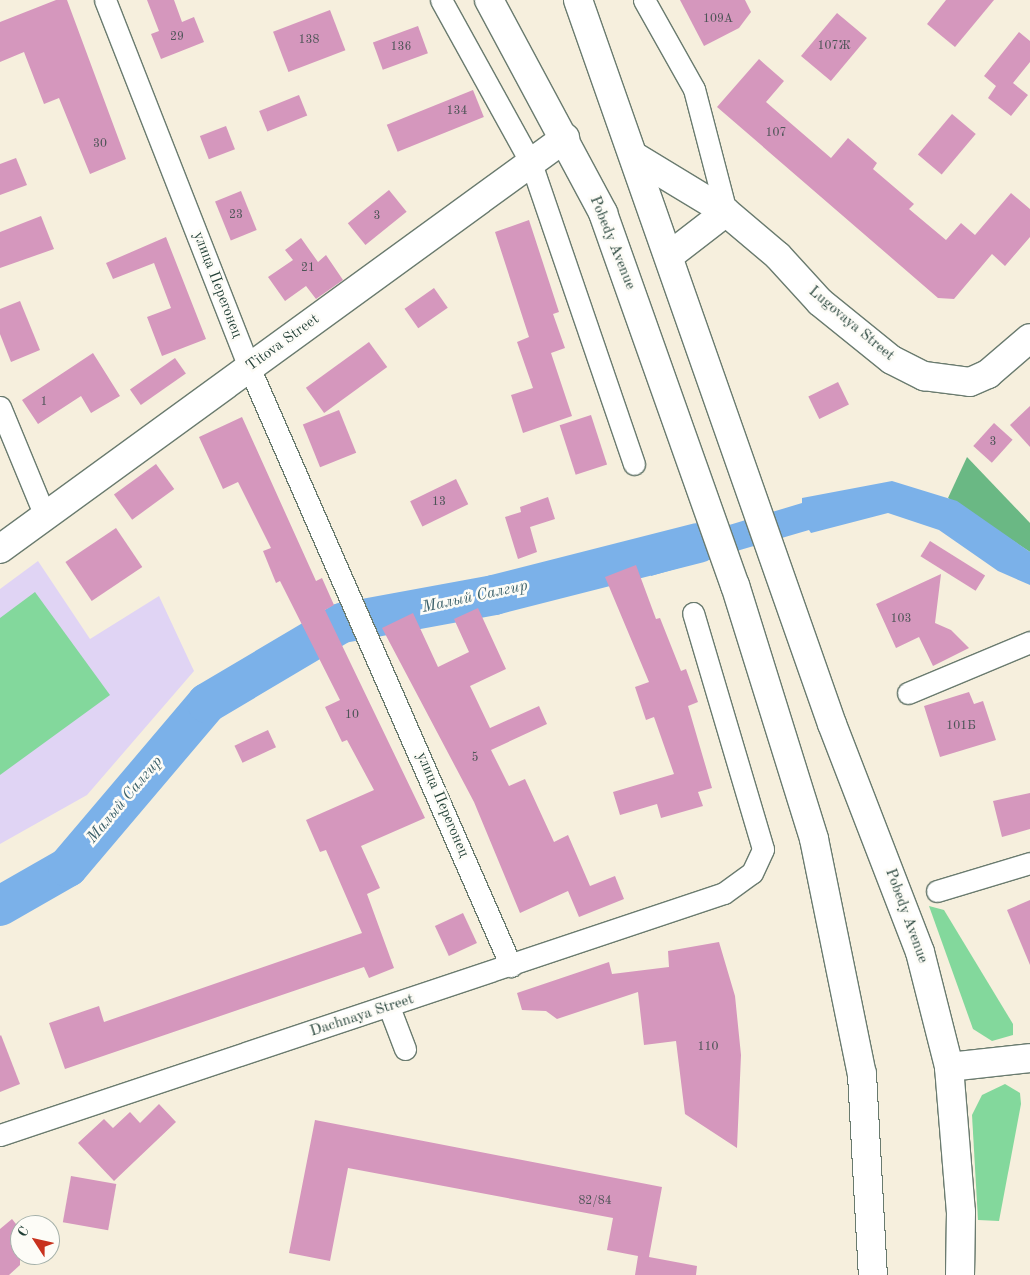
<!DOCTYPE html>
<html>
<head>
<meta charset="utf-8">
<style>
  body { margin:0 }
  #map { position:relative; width:1030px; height:1275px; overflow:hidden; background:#f6efdd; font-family:"Old Standard TT",serif }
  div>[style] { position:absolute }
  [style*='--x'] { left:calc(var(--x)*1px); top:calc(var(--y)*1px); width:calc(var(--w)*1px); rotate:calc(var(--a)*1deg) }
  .built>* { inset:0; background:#e0d4f4 }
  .green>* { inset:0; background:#83d89c }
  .forest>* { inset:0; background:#6ab884 }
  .water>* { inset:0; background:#7bb1e9 }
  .river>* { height:40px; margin:-20px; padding:0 20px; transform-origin:20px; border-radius:20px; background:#7bb1e9 }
  .building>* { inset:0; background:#d597bd; transform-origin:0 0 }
  .roads { filter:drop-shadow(1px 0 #6a7b6f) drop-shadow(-1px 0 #6a7b6f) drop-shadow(0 1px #6a7b6f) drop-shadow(0 -1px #6a7b6f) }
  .street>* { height:21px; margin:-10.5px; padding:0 10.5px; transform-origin:10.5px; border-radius:10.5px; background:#fff }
  .secondary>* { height:28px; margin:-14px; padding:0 14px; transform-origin:14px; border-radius:14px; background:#fff }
  .primary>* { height:28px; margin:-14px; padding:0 14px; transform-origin:14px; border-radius:14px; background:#fff }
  span { translate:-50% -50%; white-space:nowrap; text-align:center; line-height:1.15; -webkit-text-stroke:5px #fdfcf7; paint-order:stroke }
  .number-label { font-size:12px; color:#4c5456 }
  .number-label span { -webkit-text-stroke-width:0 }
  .street-label { font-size:15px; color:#1f3d34 }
  .water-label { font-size:16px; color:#3b606a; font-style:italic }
  .north { position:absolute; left:10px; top:1215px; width:50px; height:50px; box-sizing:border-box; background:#fdfcf7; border:1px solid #a4b0a9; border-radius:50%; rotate:305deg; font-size:14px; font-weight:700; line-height:20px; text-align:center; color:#1f3d34 }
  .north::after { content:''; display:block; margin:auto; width:18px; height:22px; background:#c8321e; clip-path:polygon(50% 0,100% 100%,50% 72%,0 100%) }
</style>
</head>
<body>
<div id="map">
  <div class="built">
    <div style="clip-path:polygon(38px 561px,90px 639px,159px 596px,194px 671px,87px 795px,0 844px,0 589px)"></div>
  </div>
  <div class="green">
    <div style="clip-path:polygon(35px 592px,110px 695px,0 775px,0 618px)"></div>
    <div style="clip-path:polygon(929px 906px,944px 910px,1013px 1024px,1013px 1035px,992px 1041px,973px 1029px)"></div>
    <div style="clip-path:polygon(1005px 1084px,1020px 1093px,1021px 1104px,999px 1221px,978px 1220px,972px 1115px,982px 1095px)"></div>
  </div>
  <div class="forest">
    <div style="clip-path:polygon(967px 457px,1030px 523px,1030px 552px,948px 498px)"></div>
  </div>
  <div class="water">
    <div style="clip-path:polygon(892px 481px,957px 501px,1030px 552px,1030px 585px,998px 571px,939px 530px,888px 513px,811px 533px,809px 530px,651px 576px,643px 551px,802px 503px,802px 498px)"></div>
  </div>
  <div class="river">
    <div style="--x:0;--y:906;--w:78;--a:-29.8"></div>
    <div style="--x:68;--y:867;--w:215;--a:-49.7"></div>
    <div style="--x:207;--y:703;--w:157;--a:-30.7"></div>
    <div style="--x:342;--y:623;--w:155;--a:-10.4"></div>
    <div style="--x:494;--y:595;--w:211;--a:-14.3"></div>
  </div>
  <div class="building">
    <div style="clip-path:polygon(56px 0,67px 0,126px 159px,90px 174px,59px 98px,44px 104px,24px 52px,0 62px,0 22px)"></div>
    <div style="clip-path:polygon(147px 0,174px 0,182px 22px,194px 17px,204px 42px,161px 59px,151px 34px,159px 31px)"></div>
    <div style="clip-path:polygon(680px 0,745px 0,751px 12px,739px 28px,704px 46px)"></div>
    <div style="clip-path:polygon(946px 0,994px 0,955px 47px,927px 24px)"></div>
    <div style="left:330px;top:10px;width:43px;height:61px;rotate:69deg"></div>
    <div style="left:837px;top:13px;width:39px;height:56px;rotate:40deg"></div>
    <div style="left:418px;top:26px;width:29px;height:48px;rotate:70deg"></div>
    <div style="clip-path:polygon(1019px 32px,1030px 41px,1030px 62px,1013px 83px,1028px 95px,1011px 116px,988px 98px,996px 86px,984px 76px)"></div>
    <div style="clip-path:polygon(759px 59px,784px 81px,766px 102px,831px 158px,848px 138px,877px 163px,873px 169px,914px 204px,909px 209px,946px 240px,961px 223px,975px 235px,1011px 193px,1030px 209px,1030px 237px,1005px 266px,992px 254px,954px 299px,938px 298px,717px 107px)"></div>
    <div style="left:473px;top:90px;width:29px;height:93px;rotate:68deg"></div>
    <div style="left:299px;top:95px;width:22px;height:43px;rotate:68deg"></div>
    <div style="left:952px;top:114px;width:31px;height:53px;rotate:40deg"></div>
    <div style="left:226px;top:126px;width:25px;height:28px;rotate:69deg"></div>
    <div style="clip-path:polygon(16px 158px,27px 185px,0 195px,0 164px)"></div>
    <div style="left:389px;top:190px;width:28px;height:53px;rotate:51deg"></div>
    <div style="left:241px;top:191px;width:42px;height:28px;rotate:68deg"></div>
    <div style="clip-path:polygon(41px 216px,54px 249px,0 268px,0 232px)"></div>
    <div style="clip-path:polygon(529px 220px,559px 312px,553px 314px,565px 348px,551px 353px,572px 416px,523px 433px,511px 395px,533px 388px,517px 342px,529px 337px,495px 232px)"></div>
    <div style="clip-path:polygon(166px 237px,206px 339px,162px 356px,147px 317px,171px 308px,154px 263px,113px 279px,106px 263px)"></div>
    <div style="clip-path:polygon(301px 238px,318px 262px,326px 255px,343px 280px,316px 299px,306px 286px,285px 301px,268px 277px,293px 260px,285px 250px)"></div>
    <div style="left:434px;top:288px;width:24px;height:36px;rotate:55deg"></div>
    <div style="clip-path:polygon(20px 301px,40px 350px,11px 362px,0 334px,0 309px)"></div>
    <div style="left:369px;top:342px;width:31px;height:78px;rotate:54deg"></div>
    <div style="clip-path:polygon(93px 353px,120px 396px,91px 413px,81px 396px,38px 424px,22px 400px)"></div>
    <div style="left:175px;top:358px;width:19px;height:55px;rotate:55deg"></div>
    <div style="left:838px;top:382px;width:25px;height:33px;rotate:64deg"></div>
    <div style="clip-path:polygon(1030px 406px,1030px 447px,1010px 425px)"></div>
    <div style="left:339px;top:410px;width:46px;height:39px;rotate:68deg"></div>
    <div style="left:591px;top:415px;width:52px;height:33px;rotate:72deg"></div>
    <div style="clip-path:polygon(242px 417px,316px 581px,322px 578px,334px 605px,325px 610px,425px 818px,361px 846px,380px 888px,367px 894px,394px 968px,369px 978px,364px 967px,65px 1069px,49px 1023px,99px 1006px,104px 1022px,362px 933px,326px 850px,320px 852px,306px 820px,374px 790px,347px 740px,342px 742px,325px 707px,340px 700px,280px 581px,276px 583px,263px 551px,271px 548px,238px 482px,223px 489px,199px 437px)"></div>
    <div style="left:994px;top:423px;width:25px;height:31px;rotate:42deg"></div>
    <div style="left:156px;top:464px;width:31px;height:52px;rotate:54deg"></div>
    <div style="left:456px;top:479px;width:28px;height:51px;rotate:64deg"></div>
    <div style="clip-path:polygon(548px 497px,555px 519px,530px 527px,537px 552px,518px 559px,505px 517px,521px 512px,520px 507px)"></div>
    <div style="left:116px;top:528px;width:47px;height:61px;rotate:56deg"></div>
    <div style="left:930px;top:541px;width:65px;height:18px;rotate:32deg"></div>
    <div style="clip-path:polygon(636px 565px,656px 619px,660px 618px,681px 671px,686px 669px,698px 702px,688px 706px,712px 788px,698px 792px,703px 806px,661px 818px,657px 804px,620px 815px,613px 792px,674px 774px,654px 717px,646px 720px,635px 687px,649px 682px,605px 577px)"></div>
    <div style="clip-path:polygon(941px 574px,935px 623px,951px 630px,969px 648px,933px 666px,919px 637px,896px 648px,876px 604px)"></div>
    <div style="clip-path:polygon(478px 608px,506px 669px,470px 686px,490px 728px,539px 706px,547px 724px,491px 750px,509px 786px,525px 779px,554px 842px,568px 835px,590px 886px,615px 876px,624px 899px,579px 917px,568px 891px,520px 913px,474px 802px,382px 628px,413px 613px,438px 667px,469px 652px,454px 619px)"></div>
    <div style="clip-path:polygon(969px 692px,974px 704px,983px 701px,996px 740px,940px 757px,924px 706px)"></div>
    <div style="left:268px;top:730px;width:19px;height:37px;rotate:65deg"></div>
    <div style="clip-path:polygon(1030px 793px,1030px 829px,1002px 837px,993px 801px)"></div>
    <div style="clip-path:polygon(1030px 900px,1030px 965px,1007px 910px)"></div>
    <div style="left:463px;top:913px;width:33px;height:31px;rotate:65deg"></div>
    <div style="clip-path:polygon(719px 942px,735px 996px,741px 1055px,737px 1148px,685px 1114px,676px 1041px,644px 1045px,638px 992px,557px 1019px,546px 1011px,522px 1010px,517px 993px,609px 962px,612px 974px,669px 967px,668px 951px)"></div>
    <div style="clip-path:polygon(1px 1035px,20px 1084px,0 1092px,0 1036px)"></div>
    <div style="clip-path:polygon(159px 1104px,176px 1122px,114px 1181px,78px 1143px,104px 1119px,113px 1128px,130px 1112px,140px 1123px)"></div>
    <div style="clip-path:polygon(315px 1120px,662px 1187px,649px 1257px,697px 1266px,696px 1275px,635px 1275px,638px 1256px,607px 1250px,613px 1218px,348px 1168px,330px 1261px,289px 1253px)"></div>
    <div style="left:71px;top:1176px;width:46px;height:47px;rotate:10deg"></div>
    <div style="clip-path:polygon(12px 1219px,20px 1229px,20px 1265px,9px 1275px,0 1275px,0 1229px)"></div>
  </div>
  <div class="roads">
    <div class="street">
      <div style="--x:105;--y:0;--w:394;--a:68.6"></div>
      <div style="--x:249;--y:367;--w:654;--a:66.38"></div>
      <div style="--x:441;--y:0;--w:186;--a:61.1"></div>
      <div style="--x:531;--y:163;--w:318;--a:71.1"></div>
      <div style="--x:644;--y:0;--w:102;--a:60.7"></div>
      <div style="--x:694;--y:89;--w:127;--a:75.4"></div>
      <div style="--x:0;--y:407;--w:118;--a:67.6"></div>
      <div style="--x:908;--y:693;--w:132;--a:-22.7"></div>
      <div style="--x:937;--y:891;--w:97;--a:-16.8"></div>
      <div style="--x:389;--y:1007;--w:45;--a:69.1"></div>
      <div style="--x:0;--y:1135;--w:763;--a:-18.48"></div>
      <div style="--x:724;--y:893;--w:34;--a:-36"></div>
      <div style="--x:752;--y:873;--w:26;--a:-65"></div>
      <div style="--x:763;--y:849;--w:246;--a:-106.5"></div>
    </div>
    <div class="secondary">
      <div style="--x:637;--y:158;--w:104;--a:31.2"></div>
      <div style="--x:726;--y:212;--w:68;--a:40.2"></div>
      <div style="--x:778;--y:256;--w:62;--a:47.6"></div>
      <div style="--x:820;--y:302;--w:92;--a:38.9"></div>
      <div style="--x:892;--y:360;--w:36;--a:27"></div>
      <div style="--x:924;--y:376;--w:46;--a:7.4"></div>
      <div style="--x:970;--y:382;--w:20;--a:-24"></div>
      <div style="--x:988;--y:374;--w:55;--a:-40.6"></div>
      <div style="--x:669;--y:256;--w:72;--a:-37.7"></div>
      <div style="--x:0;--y:549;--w:699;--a:-36.03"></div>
      <div style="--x:949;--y:1067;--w:81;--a:-6.3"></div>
    </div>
    <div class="primary">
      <div style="--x:489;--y:0;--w:242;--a:61.8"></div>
      <div style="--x:603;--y:213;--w:395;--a:70.5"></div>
      <div style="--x:735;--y:585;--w:266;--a:72.7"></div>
      <div style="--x:814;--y:839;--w:240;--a:78.5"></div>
      <div style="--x:862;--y:1074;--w:201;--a:86.9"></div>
      <div style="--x:578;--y:0;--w:767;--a:70.67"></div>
      <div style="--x:832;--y:724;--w:244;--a:68.9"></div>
      <div style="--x:920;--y:952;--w:119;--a:75.8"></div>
      <div style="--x:949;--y:1067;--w:145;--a:85.3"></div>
      <div style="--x:961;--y:1212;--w:63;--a:90.9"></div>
    </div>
  </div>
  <div class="number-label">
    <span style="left:718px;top:20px">109А</span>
    <span style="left:177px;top:38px">29</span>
    <span style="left:309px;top:41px">138</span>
    <span style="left:834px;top:47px">107Ж</span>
    <span style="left:401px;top:48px">136</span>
    <span style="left:457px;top:112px">134</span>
    <span style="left:776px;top:134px">107</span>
    <span style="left:100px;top:145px">30</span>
    <span style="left:236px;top:216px">23</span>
    <span style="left:377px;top:217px">3</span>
    <span style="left:308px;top:269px">21</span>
    <span style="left:44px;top:403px">1</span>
    <span style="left:993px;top:443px">3</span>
    <span style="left:439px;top:503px">13</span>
    <span style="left:901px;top:620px">103</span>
    <span style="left:352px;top:716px">10</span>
    <span style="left:961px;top:727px">101Б</span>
    <span style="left:475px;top:759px">5</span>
    <span style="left:708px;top:1048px">110</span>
    <span style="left:595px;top:1202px">82/84</span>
  </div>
  <div class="street-label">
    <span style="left:612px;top:243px;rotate:68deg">Pobedy Avenue</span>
    <span style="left:217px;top:285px;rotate:69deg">улица Перегонец</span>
    <span style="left:851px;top:324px;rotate:40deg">Lugovaya Street</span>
    <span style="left:283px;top:343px;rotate:-36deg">Titova Street</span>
    <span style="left:442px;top:805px;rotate:67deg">улица Перегонец</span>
    <span style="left:906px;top:916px;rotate:70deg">Pobedy Avenue</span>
    <span style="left:362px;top:1016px;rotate:-18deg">Dachnaya Street</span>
  </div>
  <div class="water-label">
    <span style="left:475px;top:597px;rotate:-12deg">Малый Салгир</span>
    <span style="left:125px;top:800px;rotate:-50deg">Малый Салгир</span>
  </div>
  <div class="north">С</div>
</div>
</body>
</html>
